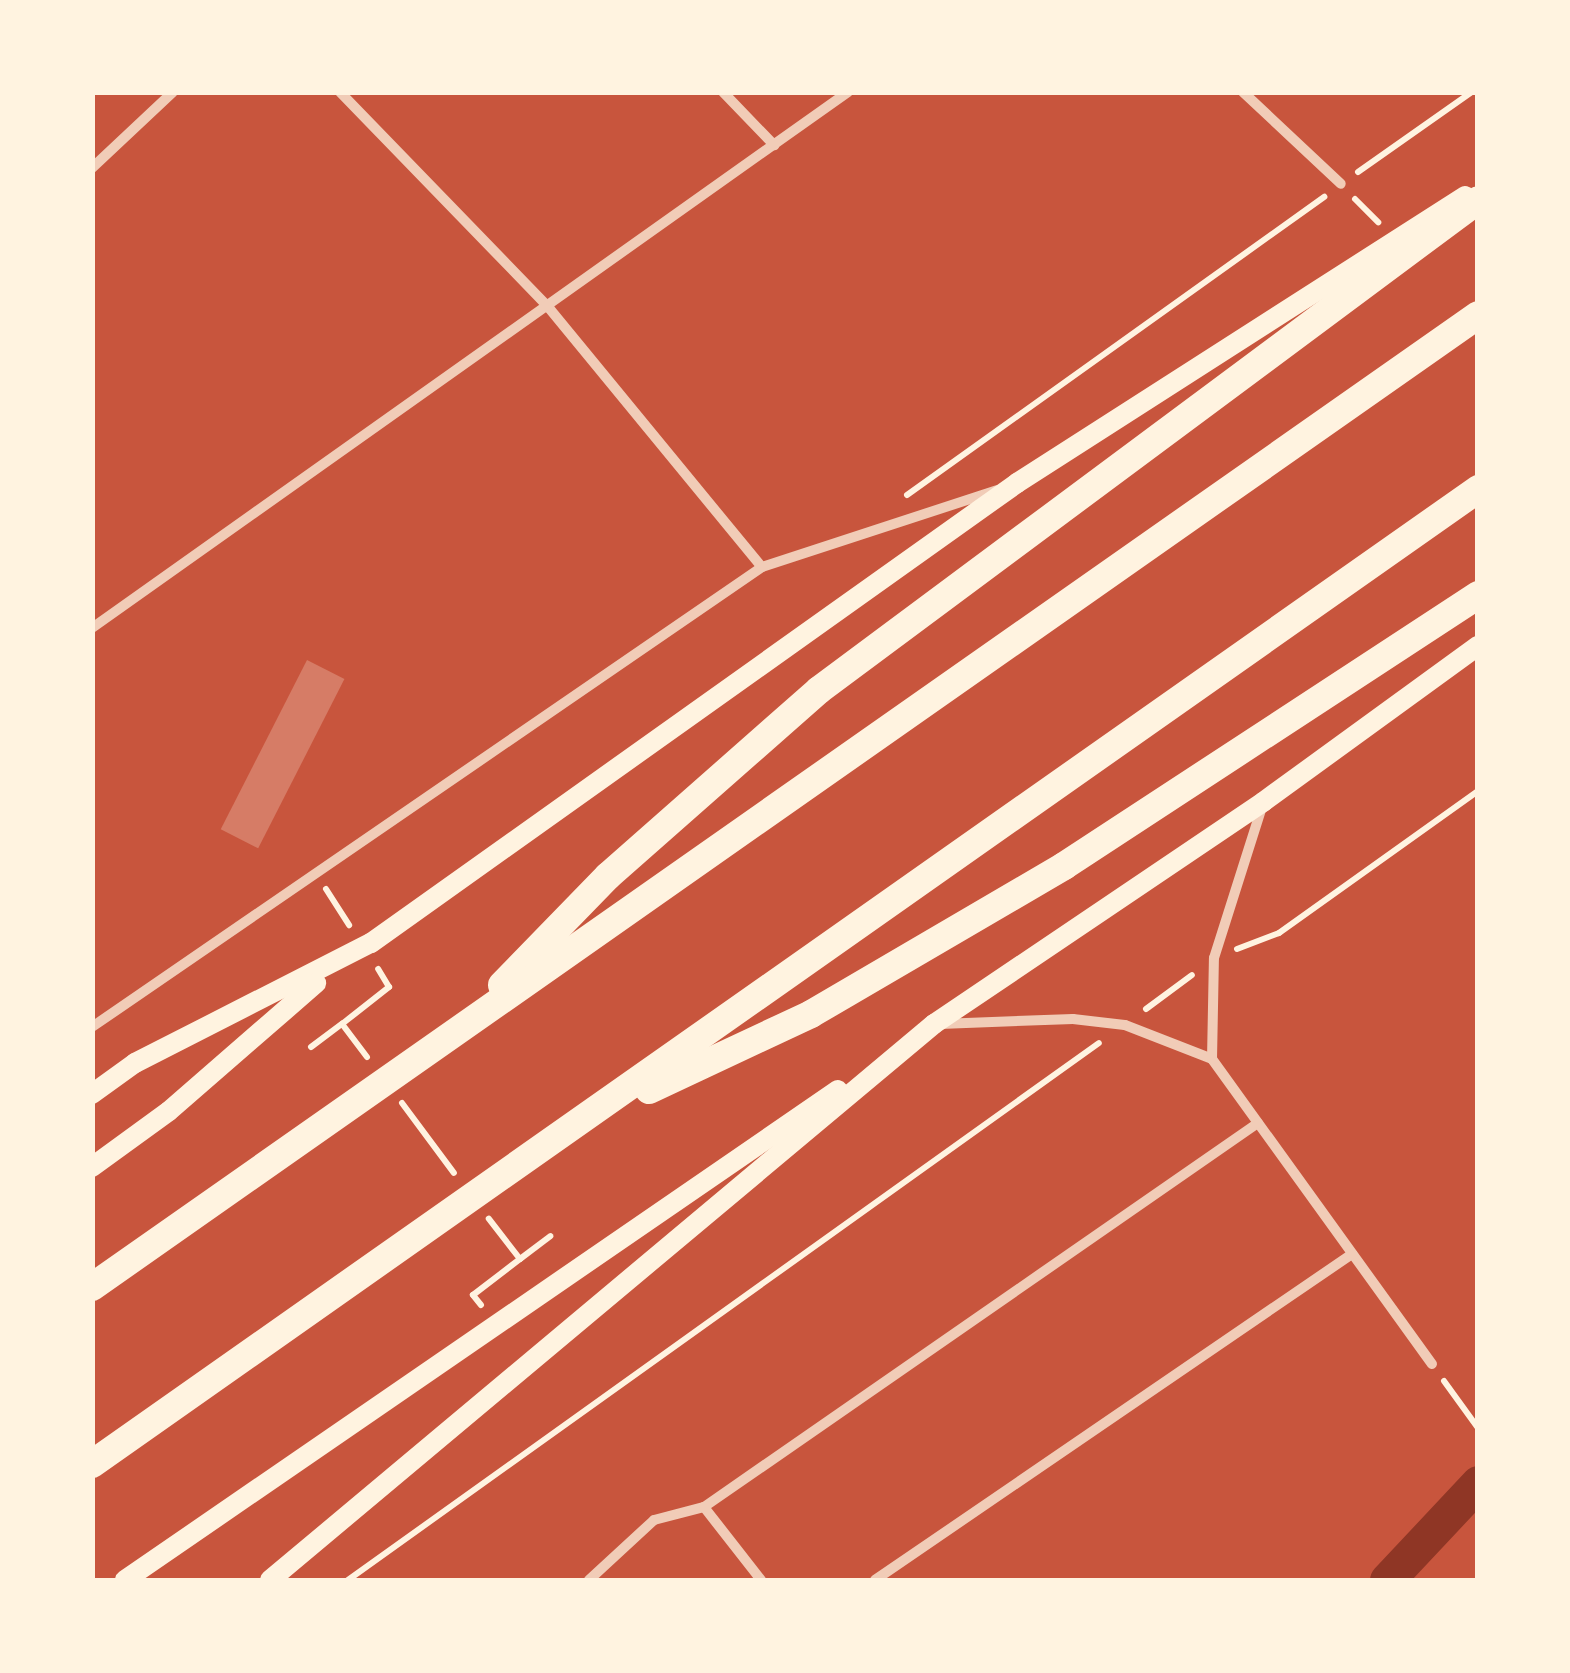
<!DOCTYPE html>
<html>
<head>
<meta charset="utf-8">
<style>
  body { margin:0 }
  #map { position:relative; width:1570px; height:1673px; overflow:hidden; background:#c8553d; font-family:"PT Sans Narrow",sans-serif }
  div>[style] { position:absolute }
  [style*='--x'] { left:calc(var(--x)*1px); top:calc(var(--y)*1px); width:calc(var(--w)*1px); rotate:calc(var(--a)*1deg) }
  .canal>* { height:35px; margin:-17.5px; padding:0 17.5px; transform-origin:17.5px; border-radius:17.5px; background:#8f3625 }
  .building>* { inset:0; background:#d67c66; transform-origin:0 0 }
  .path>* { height:6px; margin:-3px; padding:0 3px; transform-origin:3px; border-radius:3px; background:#fff3e0 }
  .minor>* { height:10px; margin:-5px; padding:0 5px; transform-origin:5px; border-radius:5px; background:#f1ccb7 }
  .secondary>* { height:20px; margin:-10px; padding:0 10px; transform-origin:10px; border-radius:10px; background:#fff3e0 }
  .trunk>* { height:28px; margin:-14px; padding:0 14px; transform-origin:14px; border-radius:14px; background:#fff3e0 }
  span { translate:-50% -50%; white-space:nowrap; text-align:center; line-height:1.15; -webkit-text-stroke:8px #fff3e0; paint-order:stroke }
  .frame { position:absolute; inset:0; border:95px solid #fff3e0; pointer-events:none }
</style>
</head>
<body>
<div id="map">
  <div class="canal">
    <div style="--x:1387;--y:1580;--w:133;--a:-46.8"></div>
  </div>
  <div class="building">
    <div style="left:307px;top:660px;width:42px;height:190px;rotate:27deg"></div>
  </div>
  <div class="path">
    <div style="--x:1358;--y:172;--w:139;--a:-35.1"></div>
    <div style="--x:1355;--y:199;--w:33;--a:45"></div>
    <div style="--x:907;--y:495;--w:513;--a:-35.55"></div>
    <div style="--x:326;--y:889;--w:43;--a:57.4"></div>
    <div style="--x:1237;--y:949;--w:45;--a:-20.9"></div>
    <div style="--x:1279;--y:933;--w:244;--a:-35.5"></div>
    <div style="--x:1146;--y:1009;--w:57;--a:-36.5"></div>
    <div style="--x:311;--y:1047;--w:39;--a:-37"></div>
    <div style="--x:367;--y:1057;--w:41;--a:-127.1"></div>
    <div style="--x:342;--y:1024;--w:60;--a:-38.2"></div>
    <div style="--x:389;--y:987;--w:21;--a:-121"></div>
    <div style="--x:402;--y:1103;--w:87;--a:53.4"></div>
    <div style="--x:520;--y:1259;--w:38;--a:-37"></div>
    <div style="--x:481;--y:1305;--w:13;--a:-129"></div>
    <div style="--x:473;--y:1295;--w:59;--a:-37.5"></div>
    <div style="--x:520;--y:1259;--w:51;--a:-127.8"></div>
    <div style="--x:1444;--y:1381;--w:58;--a:54.1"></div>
    <div style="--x:348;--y:1580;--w:923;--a:-35.57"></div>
  </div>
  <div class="minor">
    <div style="--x:340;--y:92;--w:301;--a:45.9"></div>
    <div style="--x:549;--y:308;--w:335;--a:50.6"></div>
    <div style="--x:723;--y:92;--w:74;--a:46.1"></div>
    <div style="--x:1243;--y:92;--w:134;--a:43.2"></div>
    <div style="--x:92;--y:168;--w:111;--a:-43.2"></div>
    <div style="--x:92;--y:628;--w:927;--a:-35.34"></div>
    <div style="--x:940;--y:1024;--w:133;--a:-2.2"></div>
    <div style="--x:1073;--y:1019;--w:52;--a:6.6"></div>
    <div style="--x:1125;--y:1025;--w:93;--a:21.3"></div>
    <div style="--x:1212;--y:1059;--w:376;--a:54.2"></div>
    <div style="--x:92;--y:1027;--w:813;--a:-34.47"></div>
    <div style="--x:762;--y:567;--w:247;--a:-18.1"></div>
    <div style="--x:1212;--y:1059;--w:101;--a:-88.9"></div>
    <div style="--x:1214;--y:958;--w:158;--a:-72.4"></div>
    <div style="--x:704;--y:1507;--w:93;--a:52"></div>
    <div style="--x:589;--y:1580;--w:88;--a:-42.7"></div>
    <div style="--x:654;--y:1520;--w:52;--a:-14.6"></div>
    <div style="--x:704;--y:1507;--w:674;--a:-34.73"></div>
    <div style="--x:875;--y:1580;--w:578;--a:-34.35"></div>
  </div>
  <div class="secondary">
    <div style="--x:92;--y:1094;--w:53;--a:-35.8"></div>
    <div style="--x:135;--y:1063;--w:265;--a:-27"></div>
    <div style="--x:371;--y:943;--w:793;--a:-35.45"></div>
    <div style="--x:1017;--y:483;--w:532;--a:-32.64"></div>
    <div style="--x:92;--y:1167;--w:95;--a:-36"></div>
    <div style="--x:169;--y:1111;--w:195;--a:-41"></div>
    <div style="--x:125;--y:1580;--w:865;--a:-34.5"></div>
    <div style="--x:270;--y:1580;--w:866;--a:-39.94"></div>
    <div style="--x:934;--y:1024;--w:397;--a:-34"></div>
    <div style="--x:1263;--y:802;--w:266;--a:-36"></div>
  </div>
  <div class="trunk">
    <div style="--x:502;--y:985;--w:152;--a:-45.8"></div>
    <div style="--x:608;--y:876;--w:281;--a:-41.4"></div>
    <div style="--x:819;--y:690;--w:821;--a:-36.63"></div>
    <div style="--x:649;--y:1090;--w:179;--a:-25.1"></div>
    <div style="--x:811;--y:1014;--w:293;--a:-30.3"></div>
    <div style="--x:1064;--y:866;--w:495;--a:-33.2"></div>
    <div style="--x:92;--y:1287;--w:1693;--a:-35.04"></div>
    <div style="--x:92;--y:1464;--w:1695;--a:-35.12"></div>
  </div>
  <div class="frame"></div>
</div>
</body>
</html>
